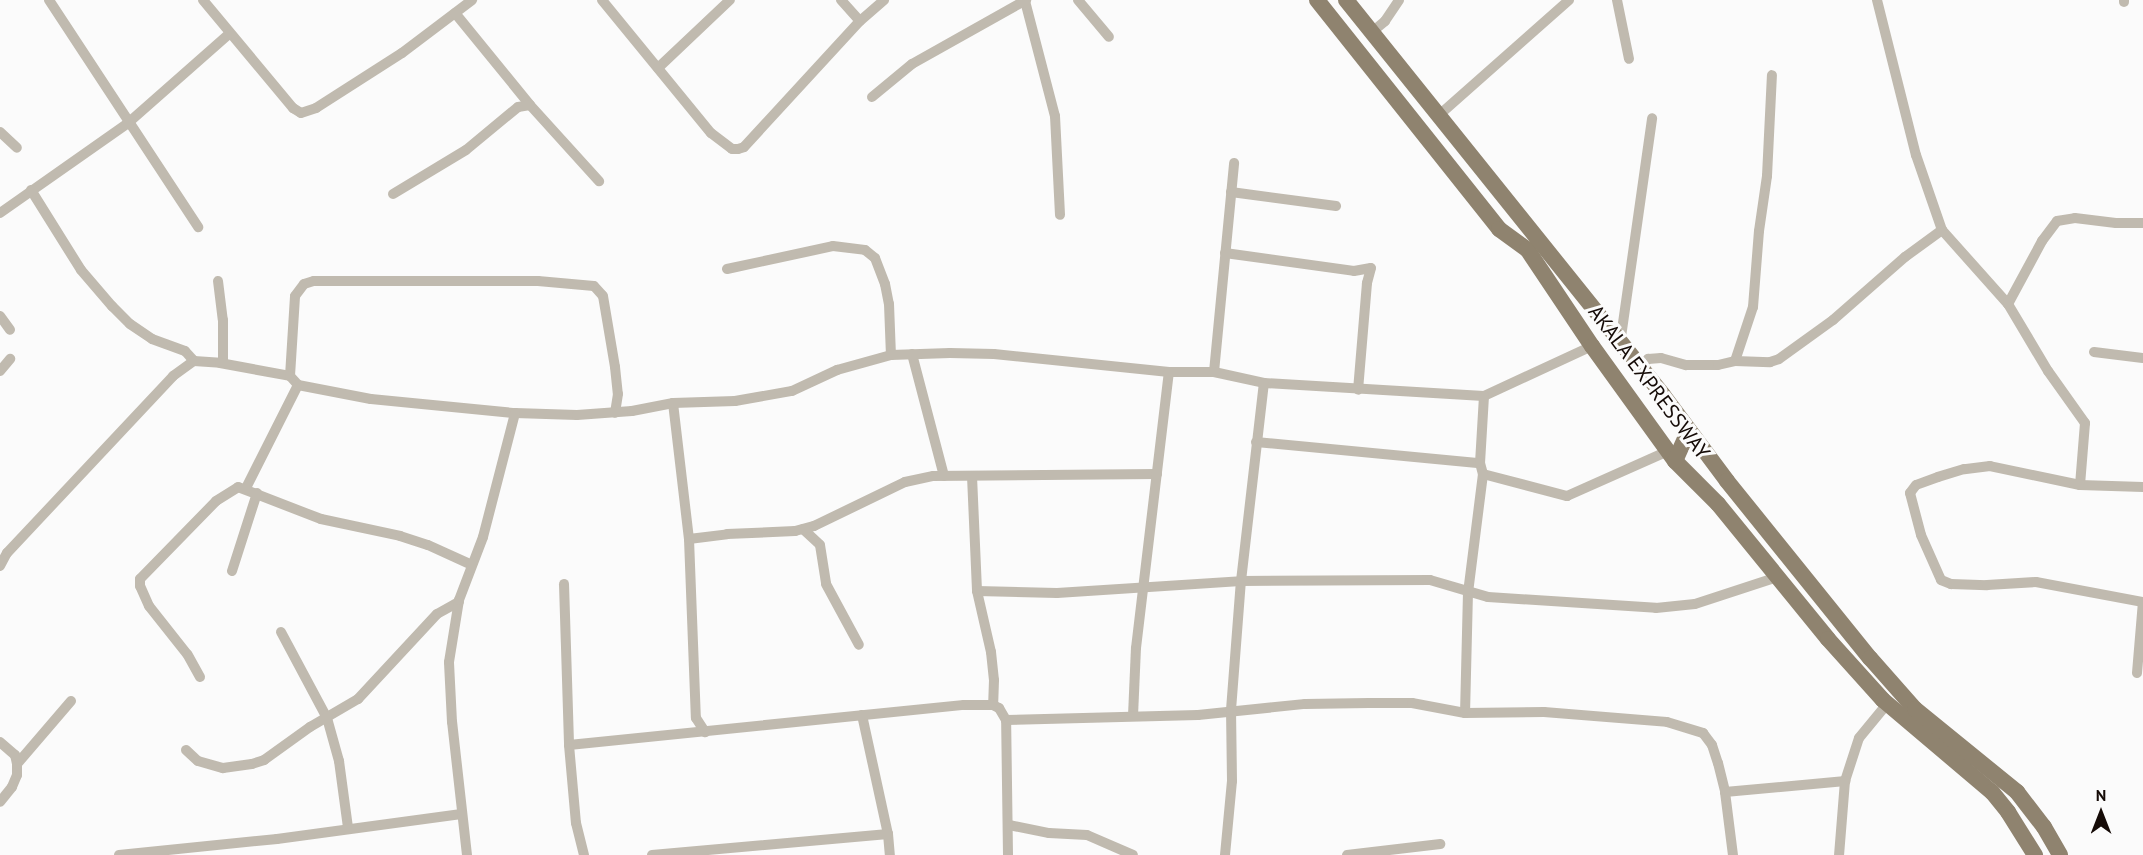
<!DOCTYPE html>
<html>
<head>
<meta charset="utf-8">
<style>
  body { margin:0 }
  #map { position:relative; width:2143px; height:855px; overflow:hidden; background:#fbfbfb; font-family:"PT Sans",sans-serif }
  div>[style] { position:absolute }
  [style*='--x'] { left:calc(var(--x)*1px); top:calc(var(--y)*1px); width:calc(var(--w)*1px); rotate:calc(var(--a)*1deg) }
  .minor>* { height:10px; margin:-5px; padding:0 5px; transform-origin:5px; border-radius:5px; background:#c0baaf }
  .primary>* { height:16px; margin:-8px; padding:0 8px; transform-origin:8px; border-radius:8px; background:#8f836f }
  span { translate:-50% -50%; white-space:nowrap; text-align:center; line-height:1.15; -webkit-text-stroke:6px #fbfbfb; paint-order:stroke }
  .street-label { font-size:21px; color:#150b07 }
  .north { position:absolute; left:2071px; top:783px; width:60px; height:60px; -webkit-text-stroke:4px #fbfbfb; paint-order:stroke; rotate:0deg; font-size:16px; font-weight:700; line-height:24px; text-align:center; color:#150b07 }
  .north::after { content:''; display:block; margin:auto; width:21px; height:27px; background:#150b07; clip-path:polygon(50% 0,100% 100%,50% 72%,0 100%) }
</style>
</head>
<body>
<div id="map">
  <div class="minor">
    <div style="--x:49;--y:0;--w:272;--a:56.7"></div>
    <div style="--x:203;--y:0;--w:141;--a:50.2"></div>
    <div style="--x:293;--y:108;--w:9;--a:32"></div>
    <div style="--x:301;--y:113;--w:16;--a:-18"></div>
    <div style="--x:316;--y:108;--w:102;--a:-32.6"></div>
    <div style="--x:402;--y:53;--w:88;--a:-37.1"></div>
    <div style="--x:602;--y:0;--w:172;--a:50.7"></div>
    <div style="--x:711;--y:133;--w:26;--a:37"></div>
    <div style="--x:732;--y:149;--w:6;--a:0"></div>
    <div style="--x:738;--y:149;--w:6;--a:-18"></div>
    <div style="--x:744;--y:147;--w:171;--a:-47.4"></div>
    <div style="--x:860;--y:21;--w:32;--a:-41"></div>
    <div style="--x:841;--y:0;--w:28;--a:48"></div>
    <div style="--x:1078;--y:0;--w:48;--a:50"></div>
    <div style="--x:1617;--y:0;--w:60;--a:78.5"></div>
    <div style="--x:1877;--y:0;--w:160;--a:75.9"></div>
    <div style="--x:1916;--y:155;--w:79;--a:70.9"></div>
    <div style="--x:1942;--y:230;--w:99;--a:48.3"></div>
    <div style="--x:2008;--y:304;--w:78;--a:59.2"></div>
    <div style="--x:2048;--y:371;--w:64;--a:54.6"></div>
    <div style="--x:2085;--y:423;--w:62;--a:94.6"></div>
    <div style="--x:2124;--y:0;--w:2;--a:90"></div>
    <div style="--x:1025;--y:1;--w:119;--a:75.4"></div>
    <div style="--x:1055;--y:116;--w:99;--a:87.1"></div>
    <div style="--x:455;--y:13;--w:119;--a:50.8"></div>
    <div style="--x:530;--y:105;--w:103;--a:47.8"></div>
    <div style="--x:1372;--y:32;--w:17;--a:-40"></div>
    <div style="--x:1385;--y:21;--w:25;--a:-56"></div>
    <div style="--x:658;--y:68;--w:99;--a:-43.4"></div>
    <div style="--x:872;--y:97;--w:52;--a:-39.5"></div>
    <div style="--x:912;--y:64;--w:131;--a:-29.3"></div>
    <div style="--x:1438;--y:116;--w:175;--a:-41.5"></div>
    <div style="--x:0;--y:132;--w:23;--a:43"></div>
    <div style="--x:31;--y:190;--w:94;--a:58"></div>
    <div style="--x:81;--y:270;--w:48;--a:49.3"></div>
    <div style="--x:112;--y:306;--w:25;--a:45"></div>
    <div style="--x:130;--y:324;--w:27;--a:34"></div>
    <div style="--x:152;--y:339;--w:35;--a:20"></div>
    <div style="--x:185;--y:351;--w:13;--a:48"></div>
    <div style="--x:1231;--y:192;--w:106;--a:7.6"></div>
    <div style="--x:393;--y:194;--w:85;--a:-31.1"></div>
    <div style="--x:466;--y:150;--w:67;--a:-39.6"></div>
    <div style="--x:518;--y:107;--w:12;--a:-9"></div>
    <div style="--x:0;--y:213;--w:156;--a:-35.1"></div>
    <div style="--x:128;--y:123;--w:135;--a:-41.4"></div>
    <div style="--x:1225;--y:253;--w:130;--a:7.9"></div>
    <div style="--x:1354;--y:271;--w:17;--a:-10"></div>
    <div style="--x:1371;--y:268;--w:16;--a:105"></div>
    <div style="--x:1367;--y:283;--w:107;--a:94.8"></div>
    <div style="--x:727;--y:269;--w:108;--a:-12.2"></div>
    <div style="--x:833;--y:246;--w:32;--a:7"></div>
    <div style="--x:865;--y:250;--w:13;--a:39"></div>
    <div style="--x:875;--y:258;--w:28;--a:69"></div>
    <div style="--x:885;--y:284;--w:20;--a:79"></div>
    <div style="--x:889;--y:304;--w:51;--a:87.8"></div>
    <div style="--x:218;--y:281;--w:39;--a:83"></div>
    <div style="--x:223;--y:320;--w:43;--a:90"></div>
    <div style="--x:2008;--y:304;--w:72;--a:-61.6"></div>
    <div style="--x:2042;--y:241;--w:25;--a:-53"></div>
    <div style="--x:2057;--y:221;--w:18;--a:-9"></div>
    <div style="--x:2075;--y:218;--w:41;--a:7"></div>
    <div style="--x:2116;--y:223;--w:27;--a:0"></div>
    <div style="--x:0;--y:316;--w:17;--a:54"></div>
    <div style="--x:1620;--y:344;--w:228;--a:-81.9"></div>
    <div style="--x:2094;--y:352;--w:49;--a:7"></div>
    <div style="--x:912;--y:354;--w:126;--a:75.3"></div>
    <div style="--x:1735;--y:361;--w:57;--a:-71.6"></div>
    <div style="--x:1753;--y:307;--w:76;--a:-85.5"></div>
    <div style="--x:1759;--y:231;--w:56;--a:-81.7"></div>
    <div style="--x:1767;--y:176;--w:101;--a:-87.2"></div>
    <div style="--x:1640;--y:366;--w:11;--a:-41"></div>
    <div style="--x:1648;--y:359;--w:13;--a:-4"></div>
    <div style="--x:1661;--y:358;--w:26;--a:16"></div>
    <div style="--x:1686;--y:365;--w:32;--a:0"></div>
    <div style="--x:1718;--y:365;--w:17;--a:-13"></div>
    <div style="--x:1735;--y:361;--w:35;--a:2"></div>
    <div style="--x:1770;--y:362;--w:9;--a:-18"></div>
    <div style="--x:1779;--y:359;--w:67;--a:-35.8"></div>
    <div style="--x:1833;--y:320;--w:96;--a:-41.2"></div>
    <div style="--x:1905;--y:257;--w:46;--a:-36.1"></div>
    <div style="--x:0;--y:371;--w:16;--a:-50"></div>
    <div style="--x:1214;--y:372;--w:210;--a:-84.5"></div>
    <div style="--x:290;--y:376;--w:80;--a:-86.4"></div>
    <div style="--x:295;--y:296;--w:15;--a:-53"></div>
    <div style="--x:304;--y:284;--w:10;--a:-17"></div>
    <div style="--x:314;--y:281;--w:224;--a:0"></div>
    <div style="--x:538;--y:281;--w:56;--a:5.1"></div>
    <div style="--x:594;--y:286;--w:13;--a:48"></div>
    <div style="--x:603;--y:296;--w:72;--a:80.4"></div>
    <div style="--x:615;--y:367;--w:27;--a:84"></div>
    <div style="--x:618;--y:394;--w:19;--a:99"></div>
    <div style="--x:1484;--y:396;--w:119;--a:-24.8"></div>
    <div style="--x:673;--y:403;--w:137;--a:83.3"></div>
    <div style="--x:689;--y:539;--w:179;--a:87.8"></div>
    <div style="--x:696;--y:718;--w:17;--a:57"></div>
    <div style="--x:1256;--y:442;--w:225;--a:5.4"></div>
    <div style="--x:1483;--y:474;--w:87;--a:14.7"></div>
    <div style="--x:1567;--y:496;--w:111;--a:-24"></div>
    <div style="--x:972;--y:476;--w:115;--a:87.5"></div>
    <div style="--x:977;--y:591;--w:63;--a:77.1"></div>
    <div style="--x:991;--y:652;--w:28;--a:84"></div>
    <div style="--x:994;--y:680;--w:25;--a:92"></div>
    <div style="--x:2143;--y:487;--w:63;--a:-178.2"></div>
    <div style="--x:2080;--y:485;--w:92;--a:-168.1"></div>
    <div style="--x:1990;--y:466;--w:26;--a:173"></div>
    <div style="--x:1964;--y:469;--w:27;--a:163"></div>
    <div style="--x:1938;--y:477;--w:23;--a:160"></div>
    <div style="--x:1916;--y:485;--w:10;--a:127"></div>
    <div style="--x:1910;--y:493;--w:43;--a:75.3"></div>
    <div style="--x:1921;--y:535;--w:49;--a:66"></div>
    <div style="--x:1941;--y:580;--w:11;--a:22"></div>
    <div style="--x:1951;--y:584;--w:36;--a:2"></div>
    <div style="--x:1987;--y:585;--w:49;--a:-3.5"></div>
    <div style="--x:2036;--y:582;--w:109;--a:10.6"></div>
    <div style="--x:246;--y:488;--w:115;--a:-63.2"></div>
    <div style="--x:803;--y:529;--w:23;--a:43"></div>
    <div style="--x:820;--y:545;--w:39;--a:81"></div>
    <div style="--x:826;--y:584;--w:69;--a:61.6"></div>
    <div style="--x:689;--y:539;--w:38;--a:-7"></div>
    <div style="--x:727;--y:534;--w:68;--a:-2.5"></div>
    <div style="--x:795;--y:531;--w:20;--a:-15"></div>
    <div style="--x:814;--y:526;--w:101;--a:-25.8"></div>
    <div style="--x:905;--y:482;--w:29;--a:-12"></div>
    <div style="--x:933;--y:476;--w:224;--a:-0.5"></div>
    <div style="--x:0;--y:566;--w:15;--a:-62"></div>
    <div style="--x:7;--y:553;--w:243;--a:-46.8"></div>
    <div style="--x:173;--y:376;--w:26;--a:-36"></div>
    <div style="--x:194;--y:361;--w:26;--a:4"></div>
    <div style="--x:220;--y:363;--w:71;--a:10.5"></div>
    <div style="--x:290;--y:376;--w:12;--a:48"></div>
    <div style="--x:298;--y:385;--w:74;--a:10.9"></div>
    <div style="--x:371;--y:399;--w:145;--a:5.6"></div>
    <div style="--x:515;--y:413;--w:62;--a:1.8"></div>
    <div style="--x:577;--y:415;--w:55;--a:-4.2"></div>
    <div style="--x:632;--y:411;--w:42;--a:-11"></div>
    <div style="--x:673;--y:403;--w:62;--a:-1.8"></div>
    <div style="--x:735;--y:401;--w:58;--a:-10"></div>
    <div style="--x:792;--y:391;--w:50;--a:-25"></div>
    <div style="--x:837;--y:370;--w:56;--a:-15.5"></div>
    <div style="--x:891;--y:355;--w:59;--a:-1.9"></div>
    <div style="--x:950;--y:353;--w:44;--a:1.3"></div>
    <div style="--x:994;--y:354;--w:176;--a:5.9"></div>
    <div style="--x:1169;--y:372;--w:45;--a:0"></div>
    <div style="--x:1214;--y:372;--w:51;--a:12.4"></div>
    <div style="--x:1264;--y:383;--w:220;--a:3.4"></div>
    <div style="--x:1484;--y:396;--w:67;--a:93.4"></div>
    <div style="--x:1480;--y:463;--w:11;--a:75"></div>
    <div style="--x:1483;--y:474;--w:119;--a:97.2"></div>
    <div style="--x:1468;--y:592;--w:121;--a:91.4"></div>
    <div style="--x:232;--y:571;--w:82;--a:-72.2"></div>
    <div style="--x:564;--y:584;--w:161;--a:88.2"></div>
    <div style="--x:569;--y:745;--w:78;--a:84.9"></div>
    <div style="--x:576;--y:823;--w:33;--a:76"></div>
    <div style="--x:977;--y:591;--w:80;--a:1.4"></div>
    <div style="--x:1057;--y:593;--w:184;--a:-3.7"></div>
    <div style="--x:1241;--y:581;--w:189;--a:-0.3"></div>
    <div style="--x:1430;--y:580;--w:60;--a:16.3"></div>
    <div style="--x:1488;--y:597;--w:168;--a:3.7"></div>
    <div style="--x:1656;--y:608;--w:39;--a:-6"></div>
    <div style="--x:1695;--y:604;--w:86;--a:-18.2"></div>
    <div style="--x:281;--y:632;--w:98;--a:61.9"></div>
    <div style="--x:327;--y:718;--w:45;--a:74.4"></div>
    <div style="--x:339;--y:761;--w:68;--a:82.3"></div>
    <div style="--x:2137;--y:673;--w:71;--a:-85.2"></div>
    <div style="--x:200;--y:677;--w:26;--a:-119"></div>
    <div style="--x:187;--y:654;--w:61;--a:-128.4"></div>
    <div style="--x:149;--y:606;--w:22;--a:-114"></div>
    <div style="--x:140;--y:586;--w:7;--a:-90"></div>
    <div style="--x:140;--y:579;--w:109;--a:-45.7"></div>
    <div style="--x:216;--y:501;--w:26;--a:-32"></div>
    <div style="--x:238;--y:487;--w:89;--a:21.1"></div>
    <div style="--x:321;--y:519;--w:81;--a:12.1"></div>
    <div style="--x:400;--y:536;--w:29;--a:18"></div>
    <div style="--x:428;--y:545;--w:48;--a:24.4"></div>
    <div style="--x:862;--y:715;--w:122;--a:77.7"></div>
    <div style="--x:888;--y:834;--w:21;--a:85"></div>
    <div style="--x:1133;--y:716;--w:68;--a:-87.5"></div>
    <div style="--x:1136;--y:648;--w:278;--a:-83.2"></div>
    <div style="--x:0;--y:742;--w:20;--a:41"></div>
    <div style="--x:15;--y:755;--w:9;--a:77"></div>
    <div style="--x:17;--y:764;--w:11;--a:90"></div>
    <div style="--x:17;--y:775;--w:13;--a:113"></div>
    <div style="--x:12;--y:787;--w:19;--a:129"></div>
    <div style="--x:569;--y:745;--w:397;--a:-5.8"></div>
    <div style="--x:964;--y:705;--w:29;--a:0"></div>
    <div style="--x:993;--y:705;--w:7;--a:27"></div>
    <div style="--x:999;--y:708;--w:14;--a:60"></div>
    <div style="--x:186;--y:750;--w:16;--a:43"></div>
    <div style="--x:198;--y:761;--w:26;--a:16"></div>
    <div style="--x:223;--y:768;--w:29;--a:-8"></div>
    <div style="--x:252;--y:764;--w:13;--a:-18"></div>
    <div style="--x:264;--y:760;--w:57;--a:-35.7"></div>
    <div style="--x:310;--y:727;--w:56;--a:-30.3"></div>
    <div style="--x:358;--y:699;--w:116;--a:-47.1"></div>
    <div style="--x:437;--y:614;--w:25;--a:-29"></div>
    <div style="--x:17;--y:764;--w:83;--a:-49.4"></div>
    <div style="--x:1845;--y:781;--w:45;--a:-72"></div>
    <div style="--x:1859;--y:738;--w:44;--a:-50.5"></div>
    <div style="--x:1725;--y:792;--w:121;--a:-5.2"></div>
    <div style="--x:1845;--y:781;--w:74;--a:94.6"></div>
    <div style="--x:1009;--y:825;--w:41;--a:11.3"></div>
    <div style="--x:1049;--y:833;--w:38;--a:3"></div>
    <div style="--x:1087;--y:835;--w:50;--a:23.5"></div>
    <div style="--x:119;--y:855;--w:159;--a:-5.8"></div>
    <div style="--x:277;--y:839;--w:186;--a:-7.7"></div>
    <div style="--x:467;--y:855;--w:134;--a:-96.4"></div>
    <div style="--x:452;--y:722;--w:60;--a:-92.9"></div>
    <div style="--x:449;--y:662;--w:63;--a:-80.8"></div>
    <div style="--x:459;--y:600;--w:67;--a:-69.1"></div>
    <div style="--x:483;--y:537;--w:128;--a:-75.5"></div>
    <div style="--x:652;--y:855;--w:237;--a:-5.1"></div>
    <div style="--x:1008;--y:855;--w:135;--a:-90.8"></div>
    <div style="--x:1006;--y:720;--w:192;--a:-1.5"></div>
    <div style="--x:1198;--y:715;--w:108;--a:-5.9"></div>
    <div style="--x:1305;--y:704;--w:64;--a:-0.9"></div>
    <div style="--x:1369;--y:703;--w:43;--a:0"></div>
    <div style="--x:1412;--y:703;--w:54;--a:10.7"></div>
    <div style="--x:1465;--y:713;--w:79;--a:-0.7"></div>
    <div style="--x:1544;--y:712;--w:123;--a:4.6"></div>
    <div style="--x:1667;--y:722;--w:38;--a:17"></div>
    <div style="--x:1703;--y:733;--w:15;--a:53"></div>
    <div style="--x:1712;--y:745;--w:19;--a:72"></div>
    <div style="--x:1718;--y:763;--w:30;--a:76"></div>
    <div style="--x:1725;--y:792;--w:64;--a:82.8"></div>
    <div style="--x:1225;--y:855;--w:74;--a:-84.6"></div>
    <div style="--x:1232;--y:781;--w:71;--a:-90.8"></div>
    <div style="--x:1231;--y:710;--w:129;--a:-85.6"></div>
    <div style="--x:1241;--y:581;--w:199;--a:-83.4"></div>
    <div style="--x:1347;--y:855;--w:94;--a:-6.7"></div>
  </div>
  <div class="primary">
    <div style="--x:1317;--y:0;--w:293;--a:51.5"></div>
    <div style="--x:1499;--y:229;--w:34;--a:36"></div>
    <div style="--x:1527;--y:249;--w:117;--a:56.2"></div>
    <div style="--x:1592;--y:346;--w:142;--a:54.2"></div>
    <div style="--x:1675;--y:461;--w:61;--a:45"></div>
    <div style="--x:1718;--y:504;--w:174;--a:50.8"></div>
    <div style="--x:1828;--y:639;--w:82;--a:48"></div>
    <div style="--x:1883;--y:700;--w:143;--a:40.2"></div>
    <div style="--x:1992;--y:792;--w:26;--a:51"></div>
    <div style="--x:2008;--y:812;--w:51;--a:57.9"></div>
    <div style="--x:1346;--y:0;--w:506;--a:51.25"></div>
    <div style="--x:1663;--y:395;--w:107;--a:53.3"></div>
    <div style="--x:1727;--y:481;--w:228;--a:51.1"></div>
    <div style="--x:1870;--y:658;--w:68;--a:48.6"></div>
    <div style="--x:1915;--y:709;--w:132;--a:39.1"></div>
    <div style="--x:2017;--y:792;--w:44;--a:52.4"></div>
    <div style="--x:2044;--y:827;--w:32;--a:60"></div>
    <div style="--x:1675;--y:461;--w:34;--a:-66"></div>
  </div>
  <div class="street-label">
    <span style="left:1649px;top:382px;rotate:53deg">AKALA EXPRESSWAY</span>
  </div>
  <div class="north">N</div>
</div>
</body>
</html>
